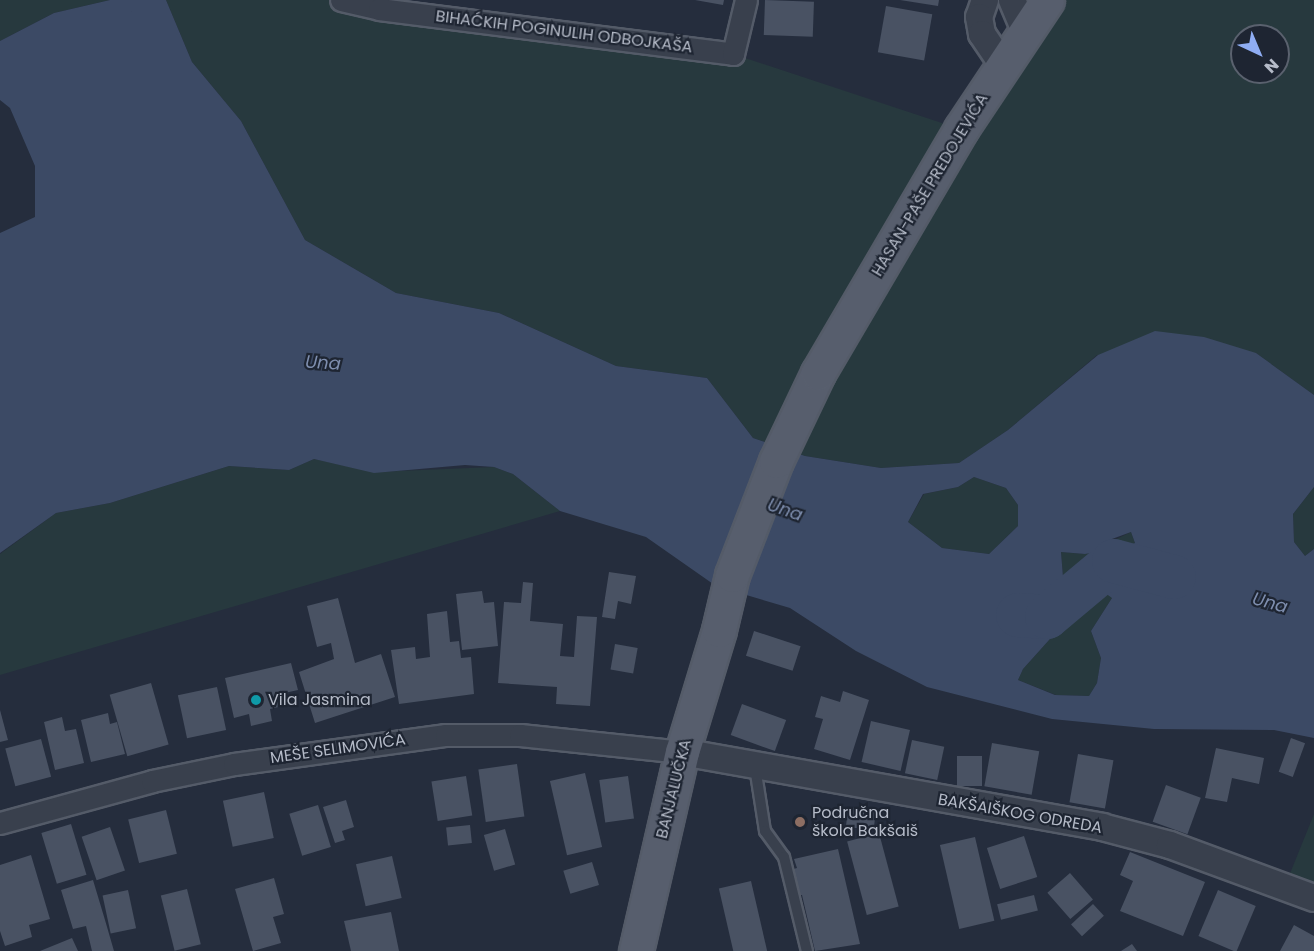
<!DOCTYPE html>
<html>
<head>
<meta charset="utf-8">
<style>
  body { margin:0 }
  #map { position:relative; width:1314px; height:951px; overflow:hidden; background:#252d3d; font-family:Poppins,sans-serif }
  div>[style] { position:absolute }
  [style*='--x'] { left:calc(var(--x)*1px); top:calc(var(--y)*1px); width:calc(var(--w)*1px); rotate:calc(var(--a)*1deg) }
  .green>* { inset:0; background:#27393e }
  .water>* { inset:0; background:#3c4a65 }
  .river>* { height:44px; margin:-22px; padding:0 22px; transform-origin:22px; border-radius:22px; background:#3c4a65 }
  .building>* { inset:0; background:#495263; transform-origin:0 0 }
  .roads { filter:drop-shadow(2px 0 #545b68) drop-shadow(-2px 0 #545b68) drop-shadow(0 2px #545b68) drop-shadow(0 -2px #545b68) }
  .service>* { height:10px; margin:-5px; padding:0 5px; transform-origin:5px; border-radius:5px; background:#39404d }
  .minor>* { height:21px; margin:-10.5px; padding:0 10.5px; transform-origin:10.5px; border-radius:10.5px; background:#39404d }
  .tertiary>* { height:26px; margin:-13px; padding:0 13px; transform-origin:13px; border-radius:13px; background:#39404d }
  .primary>* { height:33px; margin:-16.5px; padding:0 16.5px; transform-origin:16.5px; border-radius:16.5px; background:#575e6d }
  .dots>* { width:16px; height:16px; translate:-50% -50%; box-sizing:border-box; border:3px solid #1e2532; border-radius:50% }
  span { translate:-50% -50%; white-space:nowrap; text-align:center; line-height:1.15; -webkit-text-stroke:4.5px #1e2532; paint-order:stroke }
  .street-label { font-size:16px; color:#b5bbc8 }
  .poi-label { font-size:16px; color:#b5bbc8 }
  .left { translate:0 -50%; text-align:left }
  .water-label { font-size:18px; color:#7e8eae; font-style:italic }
  .north { position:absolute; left:1230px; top:24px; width:60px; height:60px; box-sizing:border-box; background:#1e2532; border:2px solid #5a616e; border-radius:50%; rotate:136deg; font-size:16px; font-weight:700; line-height:24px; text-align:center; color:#b5bbc8 }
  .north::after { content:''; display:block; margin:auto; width:21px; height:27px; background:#8fadf3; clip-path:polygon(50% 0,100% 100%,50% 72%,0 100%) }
</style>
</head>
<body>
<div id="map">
  <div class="green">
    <div style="clip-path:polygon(0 0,110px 0,54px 13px,0 41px)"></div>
    <div style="clip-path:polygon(evenodd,166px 0,341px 0,733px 54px,960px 129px,1047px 0,1314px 0,1314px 395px,1256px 353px,1097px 355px,1008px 430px,959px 463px,881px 468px,805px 456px,753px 438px,707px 378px,616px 366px,499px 313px,396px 293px,305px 240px,241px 121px,192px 62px,166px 0,1242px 36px,1278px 36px,1278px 72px,1242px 72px,1242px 36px)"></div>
    <div style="clip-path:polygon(314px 459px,374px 472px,494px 467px,513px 474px,560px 511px,0 675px,0 554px,56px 513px,110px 503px,229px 466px,289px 470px)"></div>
    <div style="clip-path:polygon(974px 477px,1006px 488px,1018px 505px,1018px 526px,989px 554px,942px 548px,908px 522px,924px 494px,958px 487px)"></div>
    <div style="clip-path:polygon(1314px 487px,1314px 549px,1305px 556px,1294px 542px,1293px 514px)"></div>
    <div style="clip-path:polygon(1131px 532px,1135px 543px,1112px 598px,1091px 631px,1101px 658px,1097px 683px,1089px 696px,1056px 695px,1018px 680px,1023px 669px,1076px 610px,1064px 589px,1061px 552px,1085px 554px)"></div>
    <div style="clip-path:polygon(1314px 814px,1314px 885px,1289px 876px)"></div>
  </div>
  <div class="water">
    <div style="clip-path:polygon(evenodd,110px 0,166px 0,192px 62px,241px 121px,305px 240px,396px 293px,499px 313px,616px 366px,707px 378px,753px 438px,805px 456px,881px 468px,959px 463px,1008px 430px,1098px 355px,1155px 331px,1204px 337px,1256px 353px,1314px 395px,1314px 487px,1293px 514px,1294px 542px,1305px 556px,1314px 549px,1314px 738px,1274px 730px,1154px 729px,1052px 719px,927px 687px,856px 651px,790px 608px,716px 586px,646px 537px,560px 511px,513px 474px,494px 467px,465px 465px,374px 473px,314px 459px,289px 470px,229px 466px,110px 503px,56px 513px,0 553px,0 233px,35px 217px,35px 166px,10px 108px,0 100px,0 41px,54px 13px,110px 0,974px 477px,1006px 488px,1018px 505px,1018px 526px,989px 554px,942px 548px,908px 522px,923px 494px,958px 487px,974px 477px,110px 0,1131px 532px,1135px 543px,1125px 549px,1097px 587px,1112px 598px,1091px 631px,1101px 658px,1097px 683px,1089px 696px,1055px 695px,1018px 680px,1023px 669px,1076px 610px,1064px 589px,1061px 552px,1085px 554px,1101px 551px,1112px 539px,1131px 532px)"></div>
  </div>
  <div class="river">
    <div style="--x:1018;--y:615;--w:29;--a:4"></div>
    <div style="--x:1047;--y:617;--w:87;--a:-39.9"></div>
    <div style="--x:1114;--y:561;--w:62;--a:14.9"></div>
  </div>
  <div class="building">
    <div style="clip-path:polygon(695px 0,724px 0,723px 5px)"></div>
    <div style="left:765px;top:0;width:49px;height:35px;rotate:2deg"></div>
    <div style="clip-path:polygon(900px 0,939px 0,938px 6px)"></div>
    <div style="left:886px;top:6px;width:47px;height:47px;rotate:10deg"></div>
    <div style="clip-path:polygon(609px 572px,636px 576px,631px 604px,618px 601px,615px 619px,602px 617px)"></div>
    <div style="clip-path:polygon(523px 582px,533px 583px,530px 621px,563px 624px,560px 656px,574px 657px,577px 616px,597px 617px,590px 706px,556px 704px,557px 687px,498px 683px,504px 602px,521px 603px)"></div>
    <div style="clip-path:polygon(482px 591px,484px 603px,494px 602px,498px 646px,462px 650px,456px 594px)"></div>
    <div style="clip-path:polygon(338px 598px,355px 663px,381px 654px,395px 697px,315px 723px,299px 672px,334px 659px,331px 643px,317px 647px,307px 606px)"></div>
    <div style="clip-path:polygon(447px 611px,450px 642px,459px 641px,461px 658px,471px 657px,474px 694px,399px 704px,391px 650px,415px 647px,416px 659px,430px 657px,427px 614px)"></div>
    <div style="left:754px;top:631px;width:49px;height:26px;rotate:18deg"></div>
    <div style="left:615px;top:644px;width:23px;height:26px;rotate:10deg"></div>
    <div style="clip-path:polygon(291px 663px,298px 690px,280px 694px,283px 706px,270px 709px,272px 721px,251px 726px,249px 714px,234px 718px,225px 678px)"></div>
    <div style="left:151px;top:683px;width:64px;height:43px;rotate:74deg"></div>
    <div style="left:217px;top:687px;width:44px;height:40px;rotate:78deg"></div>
    <div style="clip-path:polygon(843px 691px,869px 700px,850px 760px,814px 749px,823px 719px,815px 717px,821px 696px,840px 702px)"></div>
    <div style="left:742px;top:704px;width:47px;height:33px;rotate:20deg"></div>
    <div style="clip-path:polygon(0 710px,8px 740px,0 742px)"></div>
    <div style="clip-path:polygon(108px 713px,110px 724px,117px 722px,125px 754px,91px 762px,81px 720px)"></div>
    <div style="clip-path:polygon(62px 717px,65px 731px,76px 729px,84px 763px,55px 770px,44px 722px)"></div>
    <div style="left:871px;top:721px;width:40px;height:42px;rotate:13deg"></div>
    <div style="left:1291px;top:738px;width:15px;height:36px;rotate:20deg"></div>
    <div style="left:41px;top:739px;width:39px;height:37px;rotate:75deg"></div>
    <div style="left:912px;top:740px;width:33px;height:34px;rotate:12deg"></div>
    <div style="left:992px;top:743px;width:48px;height:44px;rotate:10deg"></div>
    <div style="clip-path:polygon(1216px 748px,1264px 758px,1259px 784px,1232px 778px,1227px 802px,1205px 798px)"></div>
    <div style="left:1078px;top:754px;width:36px;height:49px;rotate:10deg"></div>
    <div style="left:957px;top:756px;width:25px;height:30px"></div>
    <div style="left:517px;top:764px;width:53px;height:39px;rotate:82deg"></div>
    <div style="left:585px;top:773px;width:76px;height:36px;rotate:77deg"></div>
    <div style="left:466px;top:776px;width:40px;height:35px;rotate:81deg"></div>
    <div style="left:628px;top:776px;width:43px;height:29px;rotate:82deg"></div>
    <div style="left:1166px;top:785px;width:37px;height:39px;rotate:20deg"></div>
    <div style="left:264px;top:792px;width:47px;height:42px;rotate:78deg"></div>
    <div style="clip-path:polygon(346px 800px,354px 827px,342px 831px,345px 840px,335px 843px,323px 807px)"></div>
    <div style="left:318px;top:805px;width:44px;height:30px;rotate:73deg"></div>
    <div style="left:848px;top:807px;width:28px;height:20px;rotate:6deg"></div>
    <div style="left:166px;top:810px;width:45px;height:39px;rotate:76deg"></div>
    <div style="left:71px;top:824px;width:53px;height:31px;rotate:73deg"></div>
    <div style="left:470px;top:825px;width:18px;height:24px;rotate:84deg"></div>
    <div style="left:110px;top:827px;width:46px;height:30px;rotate:71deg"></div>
    <div style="left:505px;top:829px;width:37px;height:22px;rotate:74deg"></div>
    <div style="left:879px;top:833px;width:76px;height:33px;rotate:75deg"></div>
    <div style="left:1024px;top:836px;width:43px;height:39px;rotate:72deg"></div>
    <div style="left:975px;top:837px;width:86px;height:36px;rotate:77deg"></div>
    <div style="clip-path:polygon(838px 849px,860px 944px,815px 951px,802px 895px,795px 895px,790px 870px,797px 868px,794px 859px)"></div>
    <div style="clip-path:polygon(1130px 852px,1205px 882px,1183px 936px,1120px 911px,1133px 881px,1120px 875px)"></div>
    <div style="clip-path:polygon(31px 855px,50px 919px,29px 925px,32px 937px,5px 946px,0 931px,0 865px)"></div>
    <div style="left:392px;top:856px;width:43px;height:37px;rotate:77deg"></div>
    <div style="left:592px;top:862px;width:24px;height:30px;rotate:73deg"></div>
    <div style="left:1070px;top:873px;width:35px;height:30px;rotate:49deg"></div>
    <div style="clip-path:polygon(274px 878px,284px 914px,273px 917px,281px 943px,253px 951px,235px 889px)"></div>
    <div style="clip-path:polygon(93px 880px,105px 920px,114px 951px,92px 951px,86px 926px,73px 929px,61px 890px)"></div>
    <div style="left:751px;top:881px;width:72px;height:33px;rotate:77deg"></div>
    <div style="left:187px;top:889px;width:57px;height:27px;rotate:76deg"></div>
    <div style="left:128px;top:890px;width:39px;height:26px;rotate:78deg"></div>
    <div style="left:1218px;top:890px;width:41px;height:50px;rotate:23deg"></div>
    <div style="left:1034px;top:895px;width:16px;height:38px;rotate:76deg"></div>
    <div style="left:1093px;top:904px;width:16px;height:30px;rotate:47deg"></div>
    <div style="clip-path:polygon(391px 912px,399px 951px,351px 951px,344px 921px)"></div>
    <div style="clip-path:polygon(1294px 925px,1314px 936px,1314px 951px,1280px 951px)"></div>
    <div style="clip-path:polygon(72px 938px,78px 951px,40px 951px)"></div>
    <div style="clip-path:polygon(1132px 944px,1137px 951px,1121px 951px)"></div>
  </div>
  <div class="roads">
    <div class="service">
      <div style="--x:755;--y:767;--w:65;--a:81.1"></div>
      <div style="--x:765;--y:831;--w:32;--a:54"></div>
      <div style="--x:784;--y:857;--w:97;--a:76.3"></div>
    </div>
    <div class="minor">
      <div style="--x:341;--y:0;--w:39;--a:13"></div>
      <div style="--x:379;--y:9;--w:357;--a:7.2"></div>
      <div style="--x:733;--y:54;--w:56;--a:-76.5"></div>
      <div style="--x:0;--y:823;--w:158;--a:-15.4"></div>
      <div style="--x:152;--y:781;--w:84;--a:-11.7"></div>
      <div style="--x:234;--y:764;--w:214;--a:-7.8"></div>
      <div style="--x:446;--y:735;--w:74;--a:0"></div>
      <div style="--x:520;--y:735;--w:163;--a:6"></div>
    </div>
    <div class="tertiary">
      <div style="--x:985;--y:0;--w:18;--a:109"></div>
      <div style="--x:979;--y:17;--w:17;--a:80"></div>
      <div style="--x:982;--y:34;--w:36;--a:56"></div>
      <div style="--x:1012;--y:0;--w:34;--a:67"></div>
      <div style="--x:682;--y:752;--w:427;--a:10.1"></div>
      <div style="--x:1102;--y:827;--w:70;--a:14.8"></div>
      <div style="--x:1170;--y:845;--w:153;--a:20.2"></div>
    </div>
    <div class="primary">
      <div style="--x:636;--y:951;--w:204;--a:-77"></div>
      <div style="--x:682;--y:752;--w:127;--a:-73.1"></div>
      <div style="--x:719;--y:630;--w:57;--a:-76.7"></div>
      <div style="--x:732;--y:575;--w:122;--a:-68.9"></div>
      <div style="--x:776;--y:461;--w:98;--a:-64.5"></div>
      <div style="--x:818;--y:373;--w:283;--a:-59.6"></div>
      <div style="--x:961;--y:129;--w:155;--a:-56.3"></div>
    </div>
  </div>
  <div class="dots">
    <div style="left:256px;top:700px;background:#0f9aa8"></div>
    <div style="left:800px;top:822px;background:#8d6e63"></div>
  </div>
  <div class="street-label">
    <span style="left:564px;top:32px;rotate:7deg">BIHAĆKIH POGINULIH ODBOJKAŠA</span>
    <span style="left:930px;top:185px;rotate:-59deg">HASAN-PAŠE PREDOJEVIĆA</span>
    <span style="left:338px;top:749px;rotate:-8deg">MEŠE SELIMOVIĆA</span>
    <span style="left:674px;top:789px;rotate:-76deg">BANJALUČKA</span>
    <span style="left:1020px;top:814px;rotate:10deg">BAKŠAIŠKOG ODREDA</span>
  </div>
  <div class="poi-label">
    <span class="left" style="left:268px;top:700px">Vila Jasmina</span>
    <span class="left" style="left:812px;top:822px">Područna<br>škola Bakšaiš</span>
  </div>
  <div class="water-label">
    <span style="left:323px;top:363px;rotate:4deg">Una</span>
    <span style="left:785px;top:510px;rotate:19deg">Una</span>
    <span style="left:1270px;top:603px;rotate:15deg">Una</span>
  </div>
  <div class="north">N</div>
</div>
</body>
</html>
